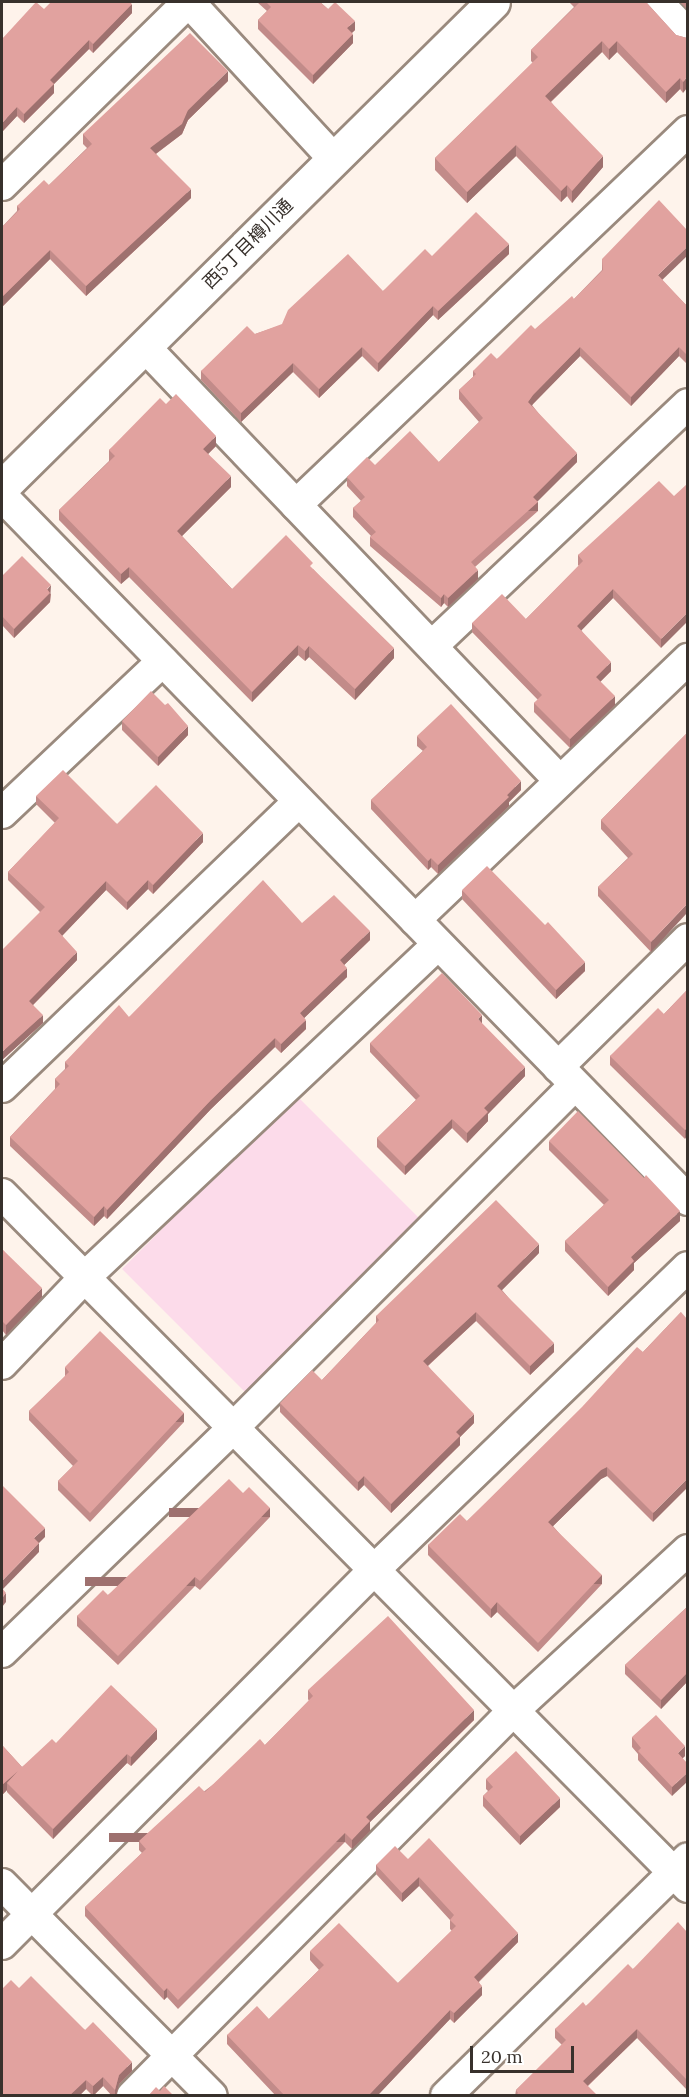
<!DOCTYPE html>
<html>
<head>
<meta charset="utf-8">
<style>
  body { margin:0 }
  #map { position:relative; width:689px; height:2097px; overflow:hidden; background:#fef3eb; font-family:Lora,"Noto Sans JP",serif }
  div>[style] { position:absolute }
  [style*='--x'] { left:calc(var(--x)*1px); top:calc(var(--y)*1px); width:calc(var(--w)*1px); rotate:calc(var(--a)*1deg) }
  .green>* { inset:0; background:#fcdbea; transform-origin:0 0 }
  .roads { filter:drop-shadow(2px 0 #9a8a7e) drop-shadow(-2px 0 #9a8a7e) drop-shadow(0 2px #9a8a7e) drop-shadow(0 -2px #9a8a7e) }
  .street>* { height:30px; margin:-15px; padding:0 15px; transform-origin:15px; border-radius:15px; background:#fff }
  .secondary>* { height:33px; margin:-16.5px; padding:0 16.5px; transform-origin:16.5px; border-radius:16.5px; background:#fff }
  .wall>* { inset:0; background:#c28b89 }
  .shaded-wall>* { inset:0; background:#9e716f; transform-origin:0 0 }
  .building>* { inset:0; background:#e1a29f }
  span { translate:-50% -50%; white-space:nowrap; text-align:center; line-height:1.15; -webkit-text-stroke:4.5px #fff; paint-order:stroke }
  .street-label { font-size:18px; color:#38312c }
  .frame { position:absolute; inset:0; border:3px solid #38312c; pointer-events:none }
  .scale { position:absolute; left:470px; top:2046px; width:104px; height:27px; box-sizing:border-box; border:3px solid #38312c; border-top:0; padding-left:8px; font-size:18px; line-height:21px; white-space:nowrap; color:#38312c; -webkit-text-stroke:4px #fff; paint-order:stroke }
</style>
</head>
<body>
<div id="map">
  <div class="green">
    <div style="left:296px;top:1095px;width:176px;height:246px;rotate:45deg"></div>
  </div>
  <div class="roads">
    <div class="street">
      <div style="--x:189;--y:2;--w:212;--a:47.3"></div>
      <div style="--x:657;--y:2;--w:45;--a:45.9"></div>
      <div style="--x:2;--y:185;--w:261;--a:-44.5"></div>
      <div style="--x:146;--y:348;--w:599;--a:46.29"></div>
      <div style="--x:2;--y:496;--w:983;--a:45.74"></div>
      <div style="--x:296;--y:505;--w:542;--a:-43.65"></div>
      <div style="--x:432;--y:646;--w:352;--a:-43.4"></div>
      <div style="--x:2;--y:813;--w:221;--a:-43.4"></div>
      <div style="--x:415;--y:920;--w:378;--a:-43.7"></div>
      <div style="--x:558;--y:1067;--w:182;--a:-44.6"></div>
      <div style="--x:2;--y:1087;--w:412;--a:-43.9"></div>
      <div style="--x:2;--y:1194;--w:975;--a:45.29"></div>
      <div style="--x:2;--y:1364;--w:120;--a:-46.3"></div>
      <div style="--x:85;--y:1277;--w:485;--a:-43.3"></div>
      <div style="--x:2;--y:1652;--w:322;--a:-44.1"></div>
      <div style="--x:233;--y:1428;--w:484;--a:-45.1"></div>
      <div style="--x:2;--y:1884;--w:298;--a:45.3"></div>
      <div style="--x:2;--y:1944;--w:528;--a:-45.15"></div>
      <div style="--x:374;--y:1570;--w:436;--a:-44"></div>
      <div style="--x:132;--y:2096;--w:542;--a:-45.3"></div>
      <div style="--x:513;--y:1711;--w:238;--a:-42.6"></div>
      <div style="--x:446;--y:2096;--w:339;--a:-44.5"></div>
    </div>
    <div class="secondary">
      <div style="--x:2;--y:487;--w:690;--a:-44.65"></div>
    </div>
  </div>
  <div class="wall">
    <div style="clip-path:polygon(132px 2px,131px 3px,132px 13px,93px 53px,89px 49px,54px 84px,54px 93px,24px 123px,17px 116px,2px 132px,44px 9px)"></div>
    <div style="clip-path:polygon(257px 2px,320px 2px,328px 9px,355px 30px,352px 33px,353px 43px,313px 84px,258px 29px,258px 20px,267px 11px)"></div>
    <div style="clip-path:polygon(569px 2px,646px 2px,676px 35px,687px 38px,683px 93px,680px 89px,666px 103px,617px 52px,609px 60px,602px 52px,551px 102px,603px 167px,572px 203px,567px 196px,561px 202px,516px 156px,467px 203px,435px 170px,435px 158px,533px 63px,531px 61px,531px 50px,574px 7px)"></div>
    <div style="clip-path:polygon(680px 2px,687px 2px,687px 9px)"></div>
    <div style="clip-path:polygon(228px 81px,188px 120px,182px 134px,156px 154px,191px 198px,86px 296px,50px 259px,2px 307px,2px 227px,17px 211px,17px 206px,49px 185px,87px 148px,83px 144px,83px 134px)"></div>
    <div style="clip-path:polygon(509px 254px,438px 320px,433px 315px,378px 372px,362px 356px,319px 398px,293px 372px,241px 422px,201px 380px,201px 371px,255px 334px,383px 291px,432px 256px)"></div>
    <div style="clip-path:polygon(602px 259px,662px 280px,687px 306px,686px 363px,679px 356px,631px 406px,580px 356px,532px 405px,577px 462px,537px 501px,538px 511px,475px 567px,478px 579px,448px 607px,444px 603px,441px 607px,370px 546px,370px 537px,371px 536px,353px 517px,353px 508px,361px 501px,347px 486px,347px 477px,375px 465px,439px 462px,479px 422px,459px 399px,459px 390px,473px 377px,473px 371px,497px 359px,574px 299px,602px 270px)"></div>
    <div style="clip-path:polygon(166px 404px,216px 446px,208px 454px,231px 487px,182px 536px,232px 589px,313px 569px,394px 658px,355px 700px,309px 657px,305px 661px,298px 655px,252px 702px,129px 577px,121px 584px,59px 520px,59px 510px,109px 461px,109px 450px)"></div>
    <div style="clip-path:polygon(674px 496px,661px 648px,613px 598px,581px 630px,611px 671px,600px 682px,615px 705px,570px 748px,534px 712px,534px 703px,538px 700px,472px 632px,472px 623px,526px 619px,579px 566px,578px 565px,578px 555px)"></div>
    <div style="clip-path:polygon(2px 576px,51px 594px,50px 602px,14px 638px,2px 625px)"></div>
    <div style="clip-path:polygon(122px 721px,188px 735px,158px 766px,122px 730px)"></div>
    <div style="clip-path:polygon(687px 733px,651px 952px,598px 896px,598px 887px,628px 858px,601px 829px,601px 820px)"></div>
    <div style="clip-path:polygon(417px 736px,521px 790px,509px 802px,509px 806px,438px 874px,431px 867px,428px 870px,371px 809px,371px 800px,423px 751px,417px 746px)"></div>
    <div style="clip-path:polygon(36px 796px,117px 824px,203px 842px,153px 894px,148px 889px,127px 910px,106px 890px,62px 936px,77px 960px,33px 1005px,43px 1023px,2px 1060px,40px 912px,8px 880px,8px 872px,55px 823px,36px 804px)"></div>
    <div style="clip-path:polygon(462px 890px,585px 971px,556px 999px,462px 899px)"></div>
    <div style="clip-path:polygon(302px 923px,370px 940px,344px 965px,347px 977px,304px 1018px,306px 1029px,281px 1053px,275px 1047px,211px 1109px,107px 1219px,104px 1216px,94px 1226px,10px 1146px,10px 1137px,55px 1089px,55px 1079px,65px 1069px,65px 1062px,129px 1017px)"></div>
    <div style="clip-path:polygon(687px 990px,685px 1139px,610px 1065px,610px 1056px,664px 1014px)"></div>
    <div style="clip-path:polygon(482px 1024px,525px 1076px,488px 1114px,488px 1121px,467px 1143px,452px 1128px,405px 1175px,377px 1147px,377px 1138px,416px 1100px,370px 1052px,370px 1043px)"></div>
    <div style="clip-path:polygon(549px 1141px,680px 1221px,634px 1263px,634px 1270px,608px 1296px,565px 1251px,565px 1241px,604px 1205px,549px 1150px)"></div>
    <div style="clip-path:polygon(2px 1249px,42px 1297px,6px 1335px,2px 1330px)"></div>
    <div style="clip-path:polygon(539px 1253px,502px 1290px,554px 1352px,530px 1375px,476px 1321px,428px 1366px,474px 1423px,460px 1437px,460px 1445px,391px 1513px,364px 1485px,358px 1491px,280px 1412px,280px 1403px,322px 1380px,376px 1323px,376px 1316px)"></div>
    <div style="clip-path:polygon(681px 1312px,653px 1522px,607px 1476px,601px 1479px,553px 1526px,602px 1584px,538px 1652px,497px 1612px,491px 1618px,428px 1555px,428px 1545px,467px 1521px,643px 1352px)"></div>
    <div style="clip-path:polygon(65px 1367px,184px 1422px,90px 1522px,58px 1490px,58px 1481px,73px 1466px,29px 1420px,29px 1411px,65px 1377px)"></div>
    <div style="clip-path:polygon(243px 1493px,270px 1517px,200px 1590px,195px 1586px,118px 1665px,77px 1626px,77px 1616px,108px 1595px)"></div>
    <div style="clip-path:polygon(687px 1607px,687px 1682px,661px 1709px,625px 1674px,625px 1665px)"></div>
    <div style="clip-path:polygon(308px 1690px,474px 1720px,370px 1822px,370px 1831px,352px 1849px,345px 1842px,178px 2009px,167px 1997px,164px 2000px,85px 1916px,85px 1907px,142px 1853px,139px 1850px,139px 1841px,265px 1745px,309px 1701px,308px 1699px)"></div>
    <div style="clip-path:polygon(632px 1737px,685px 1756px,683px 1758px,672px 1796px,638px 1760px,638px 1754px,632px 1747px)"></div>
    <div style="clip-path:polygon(157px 1739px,131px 1766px,127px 1763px,53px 1839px,7px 1792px,7px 1790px,2px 1795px,2px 1745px,22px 1767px,56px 1743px)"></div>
    <div style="clip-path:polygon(486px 1779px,560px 1807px,520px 1845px,483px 1806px,483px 1796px,488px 1791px,486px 1789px)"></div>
    <div style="clip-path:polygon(408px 1859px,518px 1942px,479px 1982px,482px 1995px,454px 2023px,450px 2019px,377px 2096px,276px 2096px,227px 2044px,227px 2035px,269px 2019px,319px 1970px,310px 1960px,310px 1951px,398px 1983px,452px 1931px,450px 1929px,450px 1920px,419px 1886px,402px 1902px,376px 1874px,376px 1865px)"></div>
    <div style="clip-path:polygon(687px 1932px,687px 2090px,637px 2038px,588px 2086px,515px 2096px,516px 2090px,562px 2045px,555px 2038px,555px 2029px,586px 2006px,633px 1969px)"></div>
    <div style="clip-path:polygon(19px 1988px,85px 2030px,132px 2071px,119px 2084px,116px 2096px,112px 2096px,103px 2086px,93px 2096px,86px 2089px,79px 2096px,2px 2096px)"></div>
  </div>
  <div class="shaded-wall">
    <div style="clip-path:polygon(132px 4px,132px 13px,93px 53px,93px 44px)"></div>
    <div style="clip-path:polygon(355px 21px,355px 30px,347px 37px,347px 28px)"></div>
    <div style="clip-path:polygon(353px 34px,353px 43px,313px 84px,313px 75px)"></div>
    <div style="clip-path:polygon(89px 40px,89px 49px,54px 84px,54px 93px,24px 123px,24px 114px,50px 80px)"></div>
    <div style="clip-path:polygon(602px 41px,602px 52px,545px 107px,545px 96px)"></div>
    <div style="clip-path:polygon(617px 41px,617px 52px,609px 60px,609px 49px)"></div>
    <div style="clip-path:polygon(228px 71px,228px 81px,188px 120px,182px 134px,150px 158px,150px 148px)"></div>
    <div style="clip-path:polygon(687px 77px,687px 88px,683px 93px,683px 82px)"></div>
    <div style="clip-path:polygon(680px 78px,680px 89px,666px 103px,666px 92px)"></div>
    <div style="clip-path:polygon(17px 107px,17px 116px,2px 132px,2px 123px)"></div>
    <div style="clip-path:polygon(516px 145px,516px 156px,467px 203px,467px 192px)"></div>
    <div style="clip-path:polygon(603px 156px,603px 167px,572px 203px,572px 191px)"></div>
    <div style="clip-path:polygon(567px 185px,567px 196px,561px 202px,561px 191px)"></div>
    <div style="clip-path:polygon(191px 189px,191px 198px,86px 296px,86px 286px)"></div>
    <div style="clip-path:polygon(509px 244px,509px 254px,438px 320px,438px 311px)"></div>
    <div style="clip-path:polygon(687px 247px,687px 256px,658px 284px,658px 275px)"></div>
    <div style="clip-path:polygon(50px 250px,50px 259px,2px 307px,2px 297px)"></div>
    <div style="clip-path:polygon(433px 306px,433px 315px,378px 372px,378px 363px)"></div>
    <div style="clip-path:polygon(362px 347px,362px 356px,319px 398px,319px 389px)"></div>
    <div style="clip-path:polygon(580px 347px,580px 356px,533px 404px,528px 411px,528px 402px,533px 395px)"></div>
    <div style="clip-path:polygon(679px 347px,679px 356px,631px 406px,631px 397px)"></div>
    <div style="clip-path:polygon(687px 352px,687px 361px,686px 363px,686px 354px)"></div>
    <div style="clip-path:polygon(293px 363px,293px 372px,241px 422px,241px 413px)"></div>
    <div style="clip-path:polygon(216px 436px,216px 446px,203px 459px,203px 449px)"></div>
    <div style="clip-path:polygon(577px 453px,577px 462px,533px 506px,533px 497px)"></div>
    <div style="clip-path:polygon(231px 476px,231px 487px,177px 541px,177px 531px)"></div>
    <div style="left:538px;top:502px;width:9px;height:90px;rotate:90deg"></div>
    <div style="clip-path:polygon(129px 567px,129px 577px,121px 584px,121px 574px)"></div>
    <div style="clip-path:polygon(478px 570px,478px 579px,448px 607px,448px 598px)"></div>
    <div style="clip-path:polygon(51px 585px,50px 602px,14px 638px,14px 629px)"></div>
    <div style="clip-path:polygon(613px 589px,613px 598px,577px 635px,577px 626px)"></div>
    <div style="clip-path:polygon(444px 594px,444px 603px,441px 607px,441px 598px)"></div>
    <div style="clip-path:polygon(687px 613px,687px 622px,661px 648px,661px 639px)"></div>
    <div style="clip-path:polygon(298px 645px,298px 655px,252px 702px,252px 692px)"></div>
    <div style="clip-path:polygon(309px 646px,309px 657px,305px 661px,305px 651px)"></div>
    <div style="clip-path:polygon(394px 648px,394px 658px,355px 700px,355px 689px)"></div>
    <div style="clip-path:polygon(611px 662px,611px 671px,596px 686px,596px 677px)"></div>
    <div style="clip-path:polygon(615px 696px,615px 705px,570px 748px,570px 739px)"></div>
    <div style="clip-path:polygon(188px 726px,188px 735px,158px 766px,158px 757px)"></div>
    <div style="clip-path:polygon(521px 781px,521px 790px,509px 802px,509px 806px,438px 874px,438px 865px)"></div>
    <div style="clip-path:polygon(203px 833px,203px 842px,153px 894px,153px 885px)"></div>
    <div style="clip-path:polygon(431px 858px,431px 867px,428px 870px,428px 861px)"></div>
    <div style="clip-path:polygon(148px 880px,148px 889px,127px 910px,127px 902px)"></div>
    <div style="clip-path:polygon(106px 881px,106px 890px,58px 940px,58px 931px)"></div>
    <div style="clip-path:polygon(687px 904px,687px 913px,651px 952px,651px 942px)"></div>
    <div style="clip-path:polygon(370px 931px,370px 940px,340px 969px,340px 960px)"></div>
    <div style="clip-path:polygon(77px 952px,77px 960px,29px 1009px,29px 1001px)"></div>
    <div style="clip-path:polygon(585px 962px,585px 971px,556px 999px,556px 990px)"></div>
    <div style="clip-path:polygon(347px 968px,347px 977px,300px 1022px,300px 1013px)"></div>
    <div style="clip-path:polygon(43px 1015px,43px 1023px,2px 1060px,2px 1052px)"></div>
    <div style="clip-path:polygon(482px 1015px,482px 1024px,478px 1019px)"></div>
    <div style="clip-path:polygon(306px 1020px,306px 1029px,281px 1053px,281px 1044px)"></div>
    <div style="clip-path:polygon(275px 1038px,275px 1047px,211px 1109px,107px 1219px,107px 1210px,211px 1100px)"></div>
    <div style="clip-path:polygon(525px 1067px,525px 1076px,488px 1114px,488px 1121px,467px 1143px,467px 1133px,484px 1108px)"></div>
    <div style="clip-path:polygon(452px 1119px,452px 1128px,405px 1175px,405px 1166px)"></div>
    <div style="clip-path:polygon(687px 1127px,687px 1136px,685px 1139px,685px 1130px)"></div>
    <div style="clip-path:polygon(104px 1206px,104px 1216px,94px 1226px,94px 1217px)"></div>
    <div style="clip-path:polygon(680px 1211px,680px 1221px,634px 1263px,634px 1270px,608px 1296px,608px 1287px,631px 1257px)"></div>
    <div style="clip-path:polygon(539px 1244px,539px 1253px,497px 1295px,497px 1286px)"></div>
    <div style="clip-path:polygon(42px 1288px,42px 1297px,6px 1335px,6px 1325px)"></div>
    <div style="clip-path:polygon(476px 1312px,476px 1321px,423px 1370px,423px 1361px)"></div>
    <div style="clip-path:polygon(554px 1343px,554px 1352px,530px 1375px,530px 1366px)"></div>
    <div style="left:184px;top:1413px;width:9px;height:137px;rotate:90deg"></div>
    <div style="clip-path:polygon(474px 1414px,474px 1423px,460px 1437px,460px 1445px,391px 1513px,391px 1504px,456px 1432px)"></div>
    <div style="clip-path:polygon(607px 1467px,607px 1476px,601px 1479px,548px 1531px,548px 1522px,601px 1470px)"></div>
    <div style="clip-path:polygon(364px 1476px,364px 1485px,358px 1491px,358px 1482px)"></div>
    <div style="clip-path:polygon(687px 1479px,687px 1488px,653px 1522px,653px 1513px)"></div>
    <div style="left:270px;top:1508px;width:9px;height:101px;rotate:90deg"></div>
    <div style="clip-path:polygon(45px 1528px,45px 1537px,34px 1548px,34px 1538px)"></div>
    <div style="clip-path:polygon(39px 1543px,39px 1552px,2px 1590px,2px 1581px)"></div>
    <div style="left:602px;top:1575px;width:9px;height:93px;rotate:90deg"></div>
    <div style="left:195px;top:1577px;width:9px;height:110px;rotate:90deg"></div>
    <div style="clip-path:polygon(6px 1593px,6px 1602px,2px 1607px,2px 1598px)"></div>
    <div style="clip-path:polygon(497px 1602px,497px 1612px,491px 1618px,491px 1609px)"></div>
    <div style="clip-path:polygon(687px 1673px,687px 1682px,661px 1709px,661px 1700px)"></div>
    <div style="clip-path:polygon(474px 1710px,474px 1720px,370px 1822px,370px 1831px,352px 1849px,352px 1840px,366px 1817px)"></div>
    <div style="clip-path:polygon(157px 1729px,157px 1739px,131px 1766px,131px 1757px)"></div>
    <div style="clip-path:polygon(685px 1746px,685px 1756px,678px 1762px,678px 1753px)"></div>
    <div style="clip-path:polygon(127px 1754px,127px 1763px,53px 1839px,53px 1829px)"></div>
    <div style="clip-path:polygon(18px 1771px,7px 1783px,7px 1790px,2px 1795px,2px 1785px)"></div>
    <div style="clip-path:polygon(687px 1773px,687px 1782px,672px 1796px,672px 1787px)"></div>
    <div style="clip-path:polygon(560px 1798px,560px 1807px,520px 1845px,520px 1836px)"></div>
    <div style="left:345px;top:1833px;width:9px;height:236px;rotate:90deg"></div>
    <div style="clip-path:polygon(419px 1877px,419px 1886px,402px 1902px,402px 1893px)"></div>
    <div style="clip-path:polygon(518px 1933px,518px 1942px,474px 1986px,474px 1977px)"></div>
    <div style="clip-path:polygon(482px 1986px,482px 1995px,454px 2023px,454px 2013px)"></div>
    <div style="clip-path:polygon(167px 1988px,167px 1997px,164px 2000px,164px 1991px)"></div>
    <div style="clip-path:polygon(450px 2010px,450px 2019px,377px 2096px,368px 2096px)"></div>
    <div style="clip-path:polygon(637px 2029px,637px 2038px,583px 2090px,583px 2081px)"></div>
    <div style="clip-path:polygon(132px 2062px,132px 2071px,119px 2084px,116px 2096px,115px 2096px,115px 2090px,119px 2075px)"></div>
    <div style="clip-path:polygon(103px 2077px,103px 2086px,93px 2096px,93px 2086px)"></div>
    <div style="clip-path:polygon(86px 2080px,86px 2089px,79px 2096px,69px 2096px)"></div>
  </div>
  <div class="building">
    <div style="clip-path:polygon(36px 2px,44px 9px,51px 2px,129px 2px,132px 4px,93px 44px,89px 40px,50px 80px,54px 84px,24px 114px,17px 107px,2px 123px,2px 39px)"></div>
    <div style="clip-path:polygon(266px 2px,320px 2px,328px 9px,335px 2px,355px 21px,347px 28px,353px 34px,313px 75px,258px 20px,271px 7px)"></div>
    <div style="clip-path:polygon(580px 2px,646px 2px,676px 35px,687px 38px,687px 77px,683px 82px,680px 78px,666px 92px,617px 41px,609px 49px,602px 41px,545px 96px,603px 156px,572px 191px,567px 185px,561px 191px,516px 145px,467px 192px,435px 158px,538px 57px,531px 50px)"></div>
    <div style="clip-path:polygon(190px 33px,228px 71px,188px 110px,182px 124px,150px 148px,191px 189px,86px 286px,50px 250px,2px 297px,2px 227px,20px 209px,17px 206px,44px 180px,49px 185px,92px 144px,83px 134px)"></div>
    <div style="clip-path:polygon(659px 200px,687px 230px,687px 247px,658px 275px,687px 306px,687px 352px,686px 354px,679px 347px,631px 397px,580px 347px,533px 395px,528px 402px,577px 453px,533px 497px,538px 502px,471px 562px,478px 570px,448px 598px,444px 594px,441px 598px,370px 537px,376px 532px,353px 508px,365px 497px,347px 477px,367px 457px,375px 465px,410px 431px,439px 462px,483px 418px,459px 390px,476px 374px,473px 371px,491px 353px,497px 359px,531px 325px,535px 329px,572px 296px,574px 299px,603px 270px,602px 259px)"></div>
    <div style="clip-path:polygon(476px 212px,509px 244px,438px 311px,433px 306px,378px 363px,362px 347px,319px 389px,293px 363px,241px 413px,201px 371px,247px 326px,255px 334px,282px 324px,288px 310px,348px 254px,383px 291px,425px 249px,432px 256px)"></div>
    <div style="clip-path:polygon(176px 394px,216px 436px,203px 449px,231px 476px,177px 531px,232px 589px,286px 535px,313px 563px,310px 566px,394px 648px,355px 689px,309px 646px,305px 651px,298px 645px,252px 692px,129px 567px,121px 574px,59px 510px,115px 456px,109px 450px,160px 398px,166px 404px)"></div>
    <div style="clip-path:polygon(659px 481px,674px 496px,687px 484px,687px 613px,661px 639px,613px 589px,577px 626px,611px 662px,596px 677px,615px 696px,570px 739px,534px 703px,542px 695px,472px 623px,502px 594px,526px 619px,583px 561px,578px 555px)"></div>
    <div style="clip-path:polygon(22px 556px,51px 585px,47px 589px,50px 593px,14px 629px,2px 616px,2px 576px)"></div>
    <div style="clip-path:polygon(151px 691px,165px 705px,168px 703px,188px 726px,158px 757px,122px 721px)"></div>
    <div style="clip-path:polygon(451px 704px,521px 781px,507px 795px,509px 797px,438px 865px,431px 858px,428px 861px,371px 800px,427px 747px,417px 736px)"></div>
    <div style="clip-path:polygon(687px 733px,687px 904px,651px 942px,598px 887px,633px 854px,601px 820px)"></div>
    <div style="clip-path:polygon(63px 770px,117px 824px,156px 785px,203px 833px,153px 885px,148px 880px,127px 902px,106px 881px,58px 931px,77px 952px,29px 1001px,43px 1015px,2px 1052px,2px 950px,45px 907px,8px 872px,59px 818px,36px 796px)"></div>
    <div style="clip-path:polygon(487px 866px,545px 925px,548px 922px,585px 962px,556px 990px,462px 890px)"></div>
    <div style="clip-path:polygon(263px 880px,302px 923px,334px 895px,370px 931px,340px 960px,347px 968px,300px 1013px,306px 1020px,281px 1044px,275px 1038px,211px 1100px,107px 1210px,104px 1206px,94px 1217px,10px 1137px,60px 1084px,55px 1079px,69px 1066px,65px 1062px,119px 1005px,129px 1017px)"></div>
    <div style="clip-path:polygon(442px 973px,482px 1015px,478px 1019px,525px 1067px,484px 1108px,488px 1112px,467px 1133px,452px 1119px,405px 1166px,377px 1138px,420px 1096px,370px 1043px)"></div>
    <div style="clip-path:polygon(687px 990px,687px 1127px,685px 1130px,610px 1056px,658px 1008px,664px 1014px)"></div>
    <div style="clip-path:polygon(578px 1111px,644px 1178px,646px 1175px,680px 1211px,631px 1257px,634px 1261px,608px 1287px,565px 1241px,609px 1200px,549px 1141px)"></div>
    <div style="clip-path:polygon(496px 1200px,539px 1244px,497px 1286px,554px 1343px,530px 1366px,476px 1312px,423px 1361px,474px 1414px,456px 1432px,460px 1436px,391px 1504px,364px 1476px,358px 1482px,280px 1403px,312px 1370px,322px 1380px,379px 1320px,376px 1316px)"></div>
    <div style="clip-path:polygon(2px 1249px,42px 1288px,6px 1325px,2px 1321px)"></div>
    <div style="clip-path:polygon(681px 1312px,687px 1319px,687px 1479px,653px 1513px,607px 1467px,601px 1470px,548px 1522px,602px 1575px,538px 1643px,497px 1602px,491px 1609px,428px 1545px,460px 1514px,467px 1521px,582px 1407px,637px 1347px,643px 1352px)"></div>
    <div style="clip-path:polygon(100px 1331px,184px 1413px,90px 1513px,58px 1481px,78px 1461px,29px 1411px,69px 1372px,65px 1367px)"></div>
    <div style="clip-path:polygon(229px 1479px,243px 1493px,249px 1487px,270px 1508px,200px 1581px,195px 1577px,118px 1656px,77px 1616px,103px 1590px,108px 1595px)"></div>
    <div style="clip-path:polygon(2px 1485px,45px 1528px,34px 1538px,39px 1543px,2px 1581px)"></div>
    <div style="clip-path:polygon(2px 1588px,6px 1593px,2px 1598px)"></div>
    <div style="clip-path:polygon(687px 1607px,687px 1673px,661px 1700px,625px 1665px)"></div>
    <div style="clip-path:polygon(388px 1616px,474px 1710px,366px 1817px,370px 1821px,352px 1840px,345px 1833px,178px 2000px,167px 1988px,164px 1991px,85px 1907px,146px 1849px,139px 1841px,199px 1786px,205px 1792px,260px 1739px,265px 1745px,313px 1696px,308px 1690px)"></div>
    <div style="clip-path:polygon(111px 1685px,157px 1729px,131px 1757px,127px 1754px,53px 1829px,7px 1783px,18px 1771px,2px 1785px,2px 1745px,22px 1767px,52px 1739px,56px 1743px)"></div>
    <div style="clip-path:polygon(656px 1715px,685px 1746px,678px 1753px,687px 1763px,687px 1773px,672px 1787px,638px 1751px,641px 1748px,632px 1737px)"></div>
    <div style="clip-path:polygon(516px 1751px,560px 1798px,520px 1836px,483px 1796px,493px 1787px,486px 1779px)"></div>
    <div style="clip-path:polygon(429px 1838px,518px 1933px,474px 1977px,482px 1986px,454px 2013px,450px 2010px,368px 2096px,285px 2096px,227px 2035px,257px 2006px,269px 2019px,324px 1965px,310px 1951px,339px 1923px,398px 1983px,456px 1926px,450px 1920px,454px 1915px,419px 1877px,402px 1893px,376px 1865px,395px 1846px,408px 1859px)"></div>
    <div style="clip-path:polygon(678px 1922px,687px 1932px,687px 2080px,637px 2029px,583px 2081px,598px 2096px,515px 2096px,518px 2093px,516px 2090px,566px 2040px,555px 2029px,583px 2002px,586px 2006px,628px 1964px,633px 1969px)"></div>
    <div style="clip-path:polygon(31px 1976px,85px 2030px,93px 2022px,132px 2062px,119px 2075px,115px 2090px,103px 2077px,93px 2086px,86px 2080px,69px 2096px,2px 2096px,2px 1989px,11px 1980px,19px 1988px)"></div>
    <div style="clip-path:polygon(164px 2086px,174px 2096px,148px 2096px,156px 2087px,160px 2091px)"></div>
  </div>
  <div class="street-label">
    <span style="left:248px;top:244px;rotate:-45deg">西5丁目樽川通</span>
  </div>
  <div class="frame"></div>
  <div class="scale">20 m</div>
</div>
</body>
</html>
